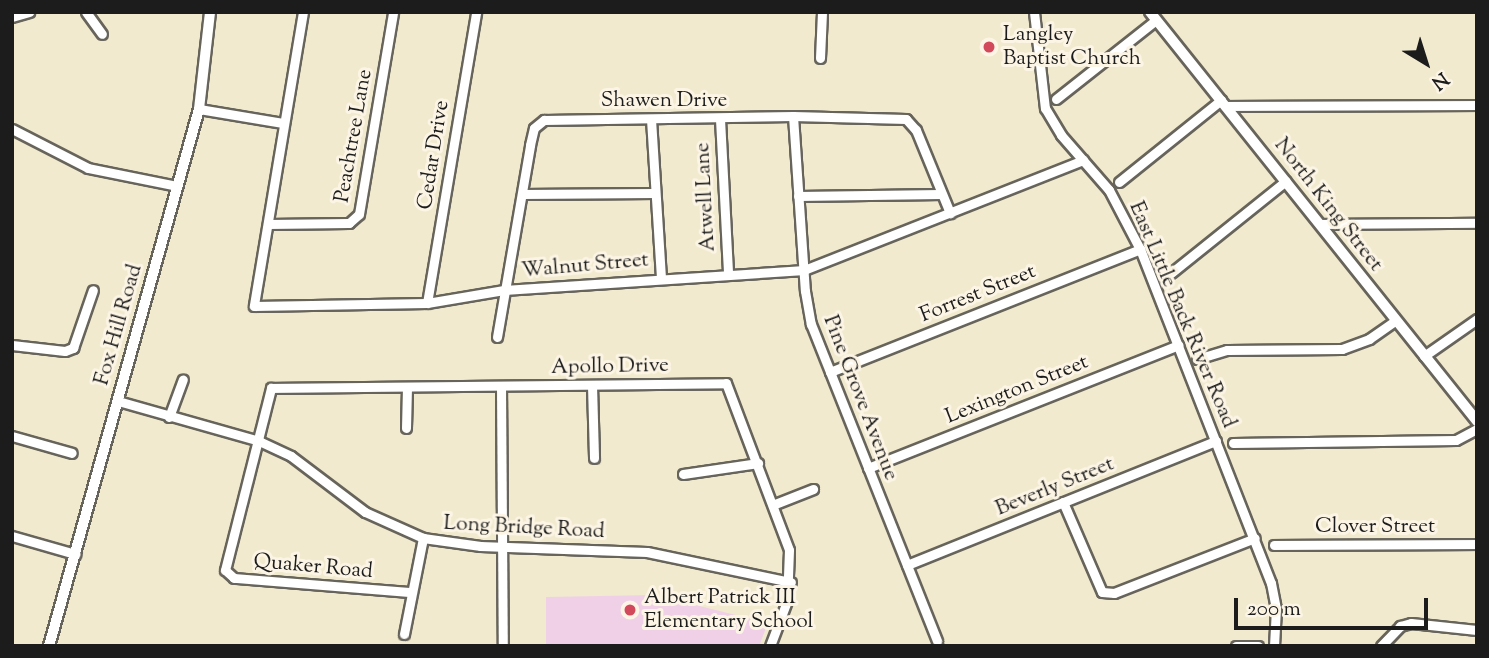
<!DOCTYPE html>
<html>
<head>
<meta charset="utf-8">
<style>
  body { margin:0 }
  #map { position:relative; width:1489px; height:658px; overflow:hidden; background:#f1eacf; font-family:"Sorts Mill Goudy",serif }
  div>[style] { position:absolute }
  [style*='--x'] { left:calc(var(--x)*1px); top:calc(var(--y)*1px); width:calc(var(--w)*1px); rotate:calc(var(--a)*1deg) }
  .built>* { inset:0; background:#efd0e6 }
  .roads { filter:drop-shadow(2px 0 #67645b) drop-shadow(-2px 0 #67645b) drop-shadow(0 2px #67645b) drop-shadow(0 -2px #67645b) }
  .minor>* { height:9px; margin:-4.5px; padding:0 4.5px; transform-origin:4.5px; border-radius:4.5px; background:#fff }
  .major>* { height:10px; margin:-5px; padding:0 5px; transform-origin:5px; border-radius:5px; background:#fff }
  .dots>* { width:19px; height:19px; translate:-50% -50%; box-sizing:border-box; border:4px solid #fcf5e5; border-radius:50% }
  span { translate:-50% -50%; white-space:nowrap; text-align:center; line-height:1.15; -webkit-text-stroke:6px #fcf5e5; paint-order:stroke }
  .poi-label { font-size:21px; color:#1c1c1c }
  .left { translate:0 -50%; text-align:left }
  .street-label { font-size:21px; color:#1c1c1c }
  .frame { position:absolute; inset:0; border:14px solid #1c1c1c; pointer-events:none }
  .north { position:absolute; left:1391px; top:28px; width:70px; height:70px; -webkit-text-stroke:5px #fcf5e5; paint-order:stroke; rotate:142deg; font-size:19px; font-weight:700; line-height:28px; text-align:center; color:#1c1c1c }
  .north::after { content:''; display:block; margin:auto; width:24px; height:32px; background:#1c1c1c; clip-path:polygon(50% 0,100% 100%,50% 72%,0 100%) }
  .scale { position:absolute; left:1234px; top:598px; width:194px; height:32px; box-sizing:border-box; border:4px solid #1c1c1c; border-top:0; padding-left:9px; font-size:21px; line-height:24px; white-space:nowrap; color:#1c1c1c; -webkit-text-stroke:5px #fcf5e5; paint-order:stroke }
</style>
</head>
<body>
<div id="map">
  <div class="built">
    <div style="clip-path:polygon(655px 595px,768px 623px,759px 646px,546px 646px,546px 597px)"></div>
  </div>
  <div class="roads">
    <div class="minor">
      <div style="--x:86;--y:12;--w:27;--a:54"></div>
      <div style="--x:303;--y:12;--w:298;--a:99.5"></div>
      <div style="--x:254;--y:306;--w:173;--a:-1"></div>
      <div style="--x:427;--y:303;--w:78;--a:-9.6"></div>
      <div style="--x:504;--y:290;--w:301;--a:-3.8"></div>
      <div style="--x:804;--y:270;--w:300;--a:-21.5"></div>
      <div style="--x:1034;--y:12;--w:97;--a:83.5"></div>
      <div style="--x:1045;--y:108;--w:31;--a:59"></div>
      <div style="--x:1061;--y:135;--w:73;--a:48.9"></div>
      <div style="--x:1109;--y:190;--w:67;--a:62.3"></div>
      <div style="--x:1140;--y:249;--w:359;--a:68.6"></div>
      <div style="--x:1271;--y:583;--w:25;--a:79"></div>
      <div style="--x:1276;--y:608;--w:38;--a:93"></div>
      <div style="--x:12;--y:17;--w:18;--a:-16"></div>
      <div style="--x:820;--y:58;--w:46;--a:-87.5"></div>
      <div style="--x:1056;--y:99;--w:127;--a:-38.3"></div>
      <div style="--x:1225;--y:106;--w:252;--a:-0.2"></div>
      <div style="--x:199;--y:109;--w:85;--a:9.5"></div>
      <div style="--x:793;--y:116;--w:175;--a:86.1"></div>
      <div style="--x:805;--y:291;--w:34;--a:80"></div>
      <div style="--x:811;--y:324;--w:341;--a:68.3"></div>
      <div style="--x:651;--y:119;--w:159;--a:86.4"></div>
      <div style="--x:720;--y:119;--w:154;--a:87"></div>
      <div style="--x:12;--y:129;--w:85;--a:27.2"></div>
      <div style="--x:88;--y:168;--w:91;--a:11.4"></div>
      <div style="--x:1119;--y:182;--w:131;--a:-38.8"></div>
      <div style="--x:522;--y:194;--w:133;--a:-0.4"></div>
      <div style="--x:798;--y:196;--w:143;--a:-0.8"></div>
      <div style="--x:268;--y:224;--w:81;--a:-0.7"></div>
      <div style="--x:349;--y:223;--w:13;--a:-42"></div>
      <div style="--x:359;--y:214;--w:205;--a:-80.4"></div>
      <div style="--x:1320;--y:224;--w:157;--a:-0.4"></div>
      <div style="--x:1171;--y:273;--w:147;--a:-38.7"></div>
      <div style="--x:427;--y:303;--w:295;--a:-80.4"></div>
      <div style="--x:497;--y:337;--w:195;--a:-80.2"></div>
      <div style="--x:530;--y:145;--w:17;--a:-77"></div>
      <div style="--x:534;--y:128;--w:13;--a:-39"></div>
      <div style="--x:544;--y:120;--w:249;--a:-0.9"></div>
      <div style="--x:793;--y:116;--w:113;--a:1.5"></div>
      <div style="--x:906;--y:119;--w:15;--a:48"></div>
      <div style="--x:916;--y:130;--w:90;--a:67.7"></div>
      <div style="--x:12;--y:345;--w:53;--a:6.5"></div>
      <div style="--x:65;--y:351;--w:9;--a:-21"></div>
      <div style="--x:73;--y:348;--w:61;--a:-71"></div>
      <div style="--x:1424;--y:356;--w:65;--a:-34.9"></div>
      <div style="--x:1197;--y:359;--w:31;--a:-17"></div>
      <div style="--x:1227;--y:350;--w:115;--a:-0.5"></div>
      <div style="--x:1342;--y:349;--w:29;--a:-20"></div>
      <div style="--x:1369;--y:339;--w:33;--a:-35"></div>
      <div style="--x:830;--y:372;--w:334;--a:-21.6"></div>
      <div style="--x:592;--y:385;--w:73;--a:88.4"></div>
      <div style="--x:501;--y:386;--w:260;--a:89.6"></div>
      <div style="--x:118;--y:401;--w:147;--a:15.8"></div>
      <div style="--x:259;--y:441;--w:35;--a:25"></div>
      <div style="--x:291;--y:456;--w:93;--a:37.1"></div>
      <div style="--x:365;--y:512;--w:64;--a:24.1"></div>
      <div style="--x:423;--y:538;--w:58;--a:8"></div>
      <div style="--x:480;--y:546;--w:167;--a:2.1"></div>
      <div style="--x:647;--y:552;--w:147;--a:11.8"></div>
      <div style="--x:169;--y:417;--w:40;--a:-69.8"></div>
      <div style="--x:406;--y:428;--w:41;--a:-88.6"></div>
      <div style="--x:12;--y:436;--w:62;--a:15.8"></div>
      <div style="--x:1233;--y:443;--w:223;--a:-0.8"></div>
      <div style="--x:1456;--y:440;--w:24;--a:-28"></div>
      <div style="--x:868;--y:468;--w:334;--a:-21.6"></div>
      <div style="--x:683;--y:474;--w:76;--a:-8.3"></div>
      <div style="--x:1063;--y:502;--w:98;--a:66.6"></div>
      <div style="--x:1102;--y:592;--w:12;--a:5"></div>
      <div style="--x:1114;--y:593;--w:151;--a:-21.3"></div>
      <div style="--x:775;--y:504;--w:41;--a:-21.5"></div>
      <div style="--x:12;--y:536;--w:66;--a:15.9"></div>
      <div style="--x:1274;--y:545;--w:203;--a:-0.3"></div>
      <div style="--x:907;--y:565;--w:333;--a:-21.9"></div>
      <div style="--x:409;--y:592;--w:176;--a:-175.4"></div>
      <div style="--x:234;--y:578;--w:12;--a:-138"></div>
      <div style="--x:225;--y:570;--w:188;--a:-75.8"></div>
      <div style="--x:271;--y:388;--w:455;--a:-0.6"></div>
      <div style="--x:726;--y:383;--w:178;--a:69.3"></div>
      <div style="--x:789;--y:550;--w:51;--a:92.2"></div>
      <div style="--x:787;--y:601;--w:48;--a:110.7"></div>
      <div style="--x:404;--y:634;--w:98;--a:-78.8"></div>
      <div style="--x:1236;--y:646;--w:22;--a:0"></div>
      <div style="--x:1381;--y:646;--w:28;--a:-46"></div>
      <div style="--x:1400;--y:626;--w:11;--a:-15"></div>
      <div style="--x:1411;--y:623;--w:66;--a:6.1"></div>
    </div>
    <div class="major">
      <div style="--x:1150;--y:12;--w:524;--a:51.36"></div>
      <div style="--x:49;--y:646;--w:558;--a:-74.39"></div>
      <div style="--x:199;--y:109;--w:98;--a:-83.5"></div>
    </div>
  </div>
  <div class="dots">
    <div style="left:989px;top:47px;background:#d1495b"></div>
    <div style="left:630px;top:610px;background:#d1495b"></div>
  </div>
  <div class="poi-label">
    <span class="left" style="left:1003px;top:47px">Langley<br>Baptist Church</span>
    <span class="left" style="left:644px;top:610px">Albert Patrick III<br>Elementary School</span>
  </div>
  <div class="street-label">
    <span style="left:664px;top:101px">Shawen Drive</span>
    <span style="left:354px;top:136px;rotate:-80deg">Peachtree Lane</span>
    <span style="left:434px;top:155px;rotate:-81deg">Cedar Drive</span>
    <span style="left:706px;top:197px;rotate:-93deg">Atwell Lane</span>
    <span style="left:1328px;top:205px;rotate:52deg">North King Street</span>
    <span style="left:585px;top:266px;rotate:-5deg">Walnut Street</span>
    <span style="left:978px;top:294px;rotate:-22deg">Forrest Street</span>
    <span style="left:1182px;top:315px;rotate:67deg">East Little Back River Road</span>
    <span style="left:119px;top:325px;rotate:-74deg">Fox Hill Road</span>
    <span style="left:610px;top:367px;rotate:-1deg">Apollo Drive</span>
    <span style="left:1017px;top:390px;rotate:-22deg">Lexington Street</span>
    <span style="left:860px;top:398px;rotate:69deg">Pine Grove Avenue</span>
    <span style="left:1055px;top:487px;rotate:-22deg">Beverly Street</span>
    <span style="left:1375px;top:527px">Clover Street</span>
    <span style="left:524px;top:528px;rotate:3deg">Long Bridge Road</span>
    <span style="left:313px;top:567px;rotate:5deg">Quaker Road</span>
  </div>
  <div class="frame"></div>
  <div class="north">N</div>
  <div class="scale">200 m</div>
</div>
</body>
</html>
